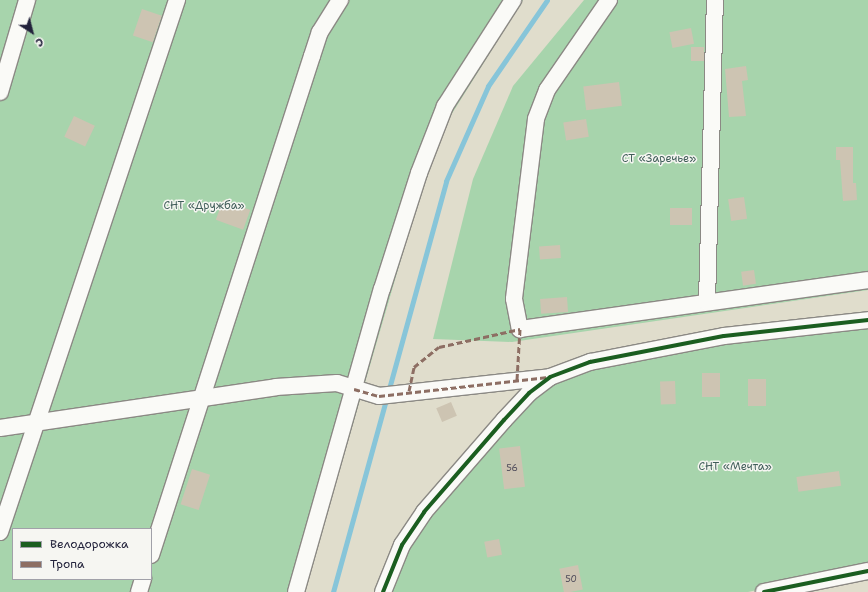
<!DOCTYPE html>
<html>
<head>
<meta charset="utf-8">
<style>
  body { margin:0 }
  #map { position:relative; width:868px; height:592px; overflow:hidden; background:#e0ddcc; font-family:"Shantell Sans",sans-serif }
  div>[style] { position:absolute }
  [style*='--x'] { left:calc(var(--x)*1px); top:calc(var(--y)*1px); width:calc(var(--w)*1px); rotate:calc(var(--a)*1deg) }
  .green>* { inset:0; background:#a7d4ac }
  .stream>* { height:5px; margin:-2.5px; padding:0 2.5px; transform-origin:2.5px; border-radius:2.5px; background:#87c5d9 }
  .building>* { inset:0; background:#cdc4b2; transform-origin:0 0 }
  .roads { filter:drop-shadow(1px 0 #8b8984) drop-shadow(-1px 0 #8b8984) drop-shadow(0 1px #8b8984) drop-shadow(0 -1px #8b8984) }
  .minor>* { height:16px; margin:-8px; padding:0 8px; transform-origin:8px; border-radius:8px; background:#fafaf7 }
  .quiet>* { height:3px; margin-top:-1.5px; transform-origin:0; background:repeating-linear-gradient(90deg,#8d6e63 0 6px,transparent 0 9px) }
  .cycleway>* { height:4px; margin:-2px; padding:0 2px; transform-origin:2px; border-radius:2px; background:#1b5e20 }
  span { translate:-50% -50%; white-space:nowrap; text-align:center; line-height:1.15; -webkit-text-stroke:3px #f6f6f2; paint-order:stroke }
  .number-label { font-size:9px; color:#4d4a59 }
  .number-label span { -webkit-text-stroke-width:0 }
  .park-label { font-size:11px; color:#405e59 }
  .legend { position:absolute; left:12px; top:528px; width:140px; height:52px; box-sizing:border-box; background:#f6f6f2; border:1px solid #a1a1a9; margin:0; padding:5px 7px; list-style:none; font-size:12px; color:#22223b }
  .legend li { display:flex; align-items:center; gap:8px; height:20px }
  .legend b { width:20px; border:1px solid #a1a1a9 }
  .north { position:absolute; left:12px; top:12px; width:40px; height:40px; -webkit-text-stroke:3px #f6f6f2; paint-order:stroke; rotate:144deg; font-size:11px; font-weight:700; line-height:16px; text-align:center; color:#22223b }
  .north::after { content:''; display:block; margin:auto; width:14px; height:18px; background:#22223b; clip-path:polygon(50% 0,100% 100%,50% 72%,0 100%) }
</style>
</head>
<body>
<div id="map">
  <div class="green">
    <div style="clip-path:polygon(evenodd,0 0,523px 0,448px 120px,427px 170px,304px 592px,0 592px,0 0,13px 529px,151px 529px,151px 579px,13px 579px,13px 529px)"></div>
    <div style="clip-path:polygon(584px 0,868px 0,868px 290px,512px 342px,433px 339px,473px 179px,513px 86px)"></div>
    <div style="clip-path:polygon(868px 323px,868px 566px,748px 592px,392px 592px,404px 551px,450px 491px,510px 421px,541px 391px,576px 374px,715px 344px)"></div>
  </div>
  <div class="stream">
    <div style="--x:333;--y:592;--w:426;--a:-74.6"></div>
    <div style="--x:446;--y:181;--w:104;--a:-66.1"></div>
    <div style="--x:488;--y:86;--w:104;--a:-55.5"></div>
  </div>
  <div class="building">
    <div style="left:142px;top:9px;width:21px;height:28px;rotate:19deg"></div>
    <div style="left:691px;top:28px;width:16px;height:22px;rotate:79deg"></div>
    <div style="left:704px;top:47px;width:14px;height:13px;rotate:90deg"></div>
    <div style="clip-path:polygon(746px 66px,748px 80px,742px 81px,746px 116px,729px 117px,725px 69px)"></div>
    <div style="left:619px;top:82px;width:24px;height:36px;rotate:83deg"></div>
    <div style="left:74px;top:116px;width:23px;height:23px;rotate:25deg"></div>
    <div style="left:586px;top:119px;width:18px;height:23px;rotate:81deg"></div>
    <div style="clip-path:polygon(836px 147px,853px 147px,853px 183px,856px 183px,857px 200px,843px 201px,840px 160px,836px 160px)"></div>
    <div style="left:744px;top:197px;width:22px;height:16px;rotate:82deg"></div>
    <div style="left:223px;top:200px;width:29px;height:21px;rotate:20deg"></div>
    <div style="left:670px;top:208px;width:22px;height:17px"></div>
    <div style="left:560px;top:245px;width:13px;height:21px;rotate:86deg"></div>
    <div style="left:754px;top:270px;width:14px;height:13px;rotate:82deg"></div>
    <div style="left:567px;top:297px;width:15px;height:27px;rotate:86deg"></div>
    <div style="left:720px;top:373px;width:24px;height:18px;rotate:90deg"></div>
    <div style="left:748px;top:379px;width:18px;height:27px"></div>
    <div style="left:675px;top:381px;width:23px;height:15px;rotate:88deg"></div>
    <div style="left:451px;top:402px;width:15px;height:16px;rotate:67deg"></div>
    <div style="left:520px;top:446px;width:41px;height:21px;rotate:83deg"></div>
    <div style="left:192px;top:469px;width:19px;height:37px;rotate:18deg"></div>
    <div style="left:839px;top:471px;width:15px;height:43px;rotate:82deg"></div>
    <div style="left:499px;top:539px;width:16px;height:15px;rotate:79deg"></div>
    <div style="left:578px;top:565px;width:25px;height:19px;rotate:79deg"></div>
  </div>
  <div class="roads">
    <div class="minor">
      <div style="--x:609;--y:0;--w:109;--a:124.6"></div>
      <div style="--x:547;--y:90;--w:31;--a:111"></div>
      <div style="--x:536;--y:119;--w:181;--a:97"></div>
      <div style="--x:514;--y:299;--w:31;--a:79"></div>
      <div style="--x:520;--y:329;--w:351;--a:-8"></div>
      <div style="--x:0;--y:92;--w:96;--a:-73.6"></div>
      <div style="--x:707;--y:302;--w:302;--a:-88.5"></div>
      <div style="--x:0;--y:428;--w:279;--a:-8.4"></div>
      <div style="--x:276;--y:387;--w:61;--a:-3.8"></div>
      <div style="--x:337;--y:383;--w:44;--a:17.2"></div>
      <div style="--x:379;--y:396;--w:172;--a:-6.3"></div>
      <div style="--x:0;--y:532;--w:561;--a:-71.6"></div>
      <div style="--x:151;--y:555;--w:524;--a:-72.12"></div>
      <div style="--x:312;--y:56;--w:25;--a:-72"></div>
      <div style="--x:320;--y:32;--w:38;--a:-58"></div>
      <div style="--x:139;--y:592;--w:14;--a:-73"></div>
      <div style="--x:296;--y:592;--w:315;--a:-74.2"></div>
      <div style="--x:382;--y:289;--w:122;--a:-72.3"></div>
      <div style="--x:419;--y:173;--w:72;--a:-68.8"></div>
      <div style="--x:445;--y:106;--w:126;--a:-57.3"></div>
      <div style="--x:383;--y:592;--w:51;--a:-68"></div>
      <div style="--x:402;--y:545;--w:40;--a:-56"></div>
      <div style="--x:424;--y:512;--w:122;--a:-49"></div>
      <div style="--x:504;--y:420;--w:37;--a:-47"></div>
      <div style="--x:529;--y:393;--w:26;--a:-37"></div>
      <div style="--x:550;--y:377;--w:43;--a:-20.6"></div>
      <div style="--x:590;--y:362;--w:136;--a:-11"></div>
      <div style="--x:724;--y:336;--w:145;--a:-6.3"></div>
      <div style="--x:764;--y:592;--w:106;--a:-11.4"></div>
    </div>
  </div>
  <div class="quiet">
    <div style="--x:354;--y:389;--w:26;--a:16"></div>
    <div style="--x:379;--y:396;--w:170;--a:-6.4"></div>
    <div style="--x:409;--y:391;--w:25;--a:-78"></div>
    <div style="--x:414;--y:367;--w:32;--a:-39"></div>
    <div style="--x:439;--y:347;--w:83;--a:-12.5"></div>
    <div style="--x:520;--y:329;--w:51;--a:93.4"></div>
  </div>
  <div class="cycleway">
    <div style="--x:383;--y:592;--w:51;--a:-68"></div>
    <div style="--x:402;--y:545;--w:40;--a:-56"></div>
    <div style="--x:424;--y:512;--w:122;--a:-49"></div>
    <div style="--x:504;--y:420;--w:37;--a:-47"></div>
    <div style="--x:529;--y:393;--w:26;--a:-37"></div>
    <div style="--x:550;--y:377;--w:43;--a:-20.6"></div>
    <div style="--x:590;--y:362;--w:136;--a:-11"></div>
    <div style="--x:724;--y:336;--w:145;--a:-6.3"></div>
    <div style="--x:764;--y:592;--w:106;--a:-11.4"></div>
  </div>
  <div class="number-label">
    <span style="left:512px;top:468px">56</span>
    <span style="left:571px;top:579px">50</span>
  </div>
  <div class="park-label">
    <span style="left:659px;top:159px">СТ «Заречье»</span>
    <span style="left:204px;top:206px">СНТ «Дружба»</span>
    <span style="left:735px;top:467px">СНТ «Мечта»</span>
  </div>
  <ul class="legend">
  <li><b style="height:5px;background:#1b5e20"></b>Велодорожка</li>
  <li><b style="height:5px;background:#8d6e63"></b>Тропа</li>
  </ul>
  <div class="north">С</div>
</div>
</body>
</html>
